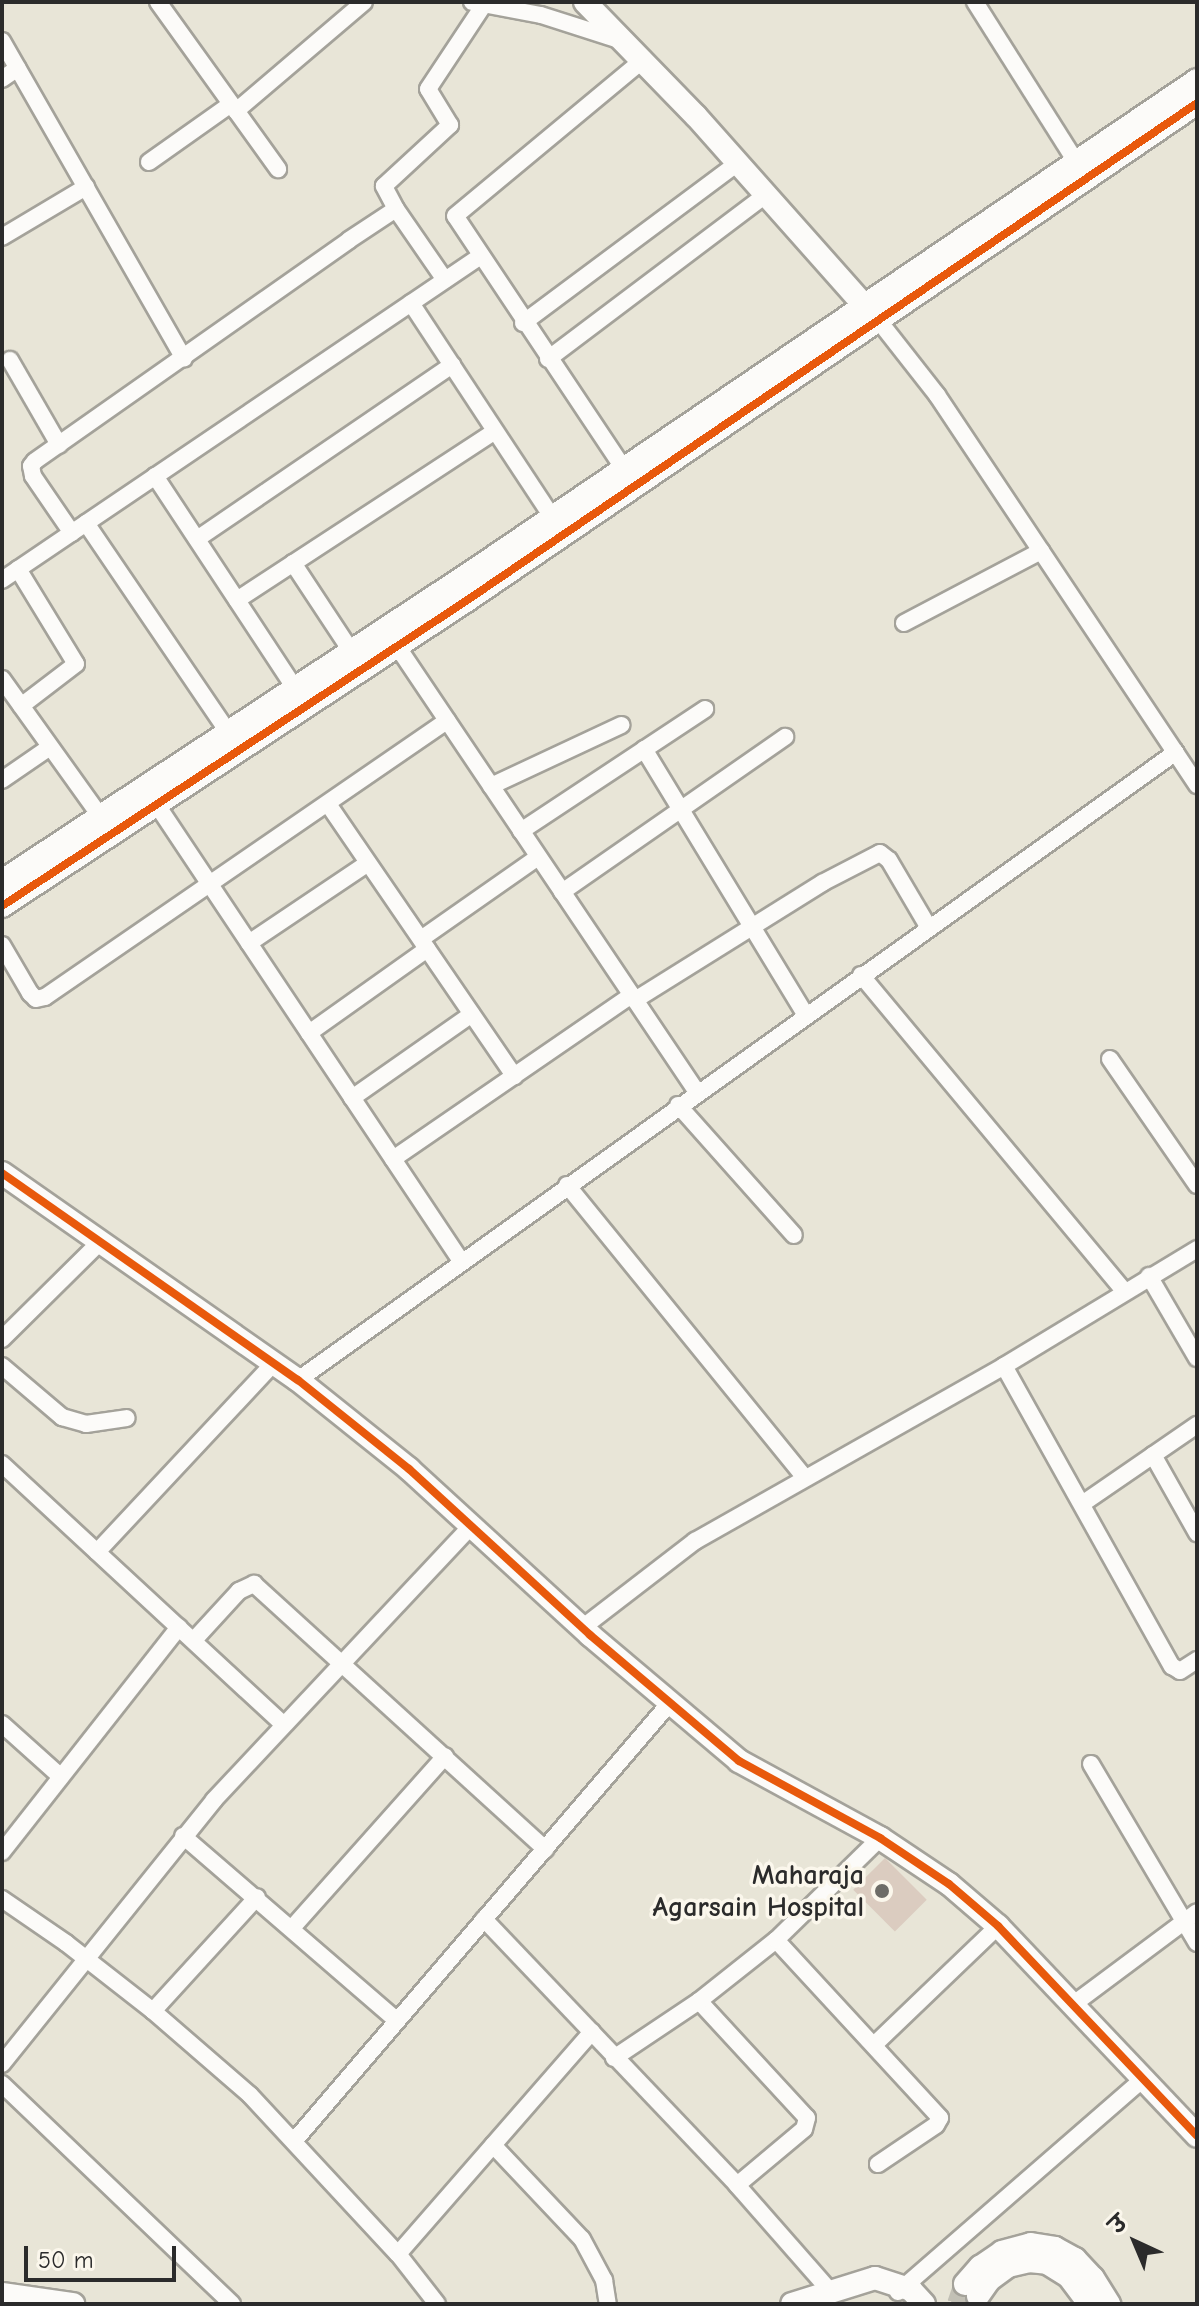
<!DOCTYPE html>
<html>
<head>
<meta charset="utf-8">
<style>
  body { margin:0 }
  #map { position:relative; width:1199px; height:2306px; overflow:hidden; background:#e8e5d7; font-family:"Comic Neue","Playpen Sans Deva",sans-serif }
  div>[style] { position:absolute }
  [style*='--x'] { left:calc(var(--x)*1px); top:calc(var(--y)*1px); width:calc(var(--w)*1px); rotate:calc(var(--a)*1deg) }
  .building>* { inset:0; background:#dbccc0; transform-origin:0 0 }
  .secondary-tunnel>* { height:22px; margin-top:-11px; transform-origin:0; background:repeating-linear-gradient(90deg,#c2c0b5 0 22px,transparent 0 33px) }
  .roads { filter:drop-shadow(2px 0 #a4a29a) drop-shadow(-2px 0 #a4a29a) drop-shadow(0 2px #a4a29a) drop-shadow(0 -2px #a4a29a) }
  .street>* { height:16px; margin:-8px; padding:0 8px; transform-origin:8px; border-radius:8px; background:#fcfbf9 }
  .secondary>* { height:22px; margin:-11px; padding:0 11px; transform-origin:11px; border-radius:11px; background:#fcfbf9 }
  .cycleway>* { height:8px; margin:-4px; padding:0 4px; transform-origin:4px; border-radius:4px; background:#e8590c }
  .dots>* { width:22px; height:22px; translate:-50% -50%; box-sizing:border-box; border:4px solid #fbf7ec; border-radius:50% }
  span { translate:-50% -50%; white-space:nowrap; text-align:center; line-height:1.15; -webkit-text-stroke:7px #fbf7ec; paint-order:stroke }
  .poi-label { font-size:28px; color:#2b2b2b; font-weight:700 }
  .right { translate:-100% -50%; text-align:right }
  .frame { position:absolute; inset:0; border:4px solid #2b2b2b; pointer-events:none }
  .north { position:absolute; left:1095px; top:2202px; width:80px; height:80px; -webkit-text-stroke:6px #fbf7ec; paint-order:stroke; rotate:316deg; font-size:22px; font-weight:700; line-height:32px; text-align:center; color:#2b2b2b }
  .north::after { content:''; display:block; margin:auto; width:28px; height:36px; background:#2b2b2b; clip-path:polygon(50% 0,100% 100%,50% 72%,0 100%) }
  .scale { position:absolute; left:24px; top:2246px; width:152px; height:36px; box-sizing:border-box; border:4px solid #2b2b2b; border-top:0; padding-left:10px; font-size:24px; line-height:28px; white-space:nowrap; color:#2b2b2b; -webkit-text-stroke:6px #fbf7ec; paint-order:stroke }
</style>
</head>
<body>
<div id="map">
  <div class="building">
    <div style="left:885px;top:1858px;width:59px;height:45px;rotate:45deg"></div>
  </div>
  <div class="secondary-tunnel">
    <div style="--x:958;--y:2304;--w:21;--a:-71"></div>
  </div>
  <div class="roads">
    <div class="street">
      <div style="--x:158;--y:2;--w:206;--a:54.3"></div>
      <div style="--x:472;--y:2;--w:70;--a:10.7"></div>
      <div style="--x:541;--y:15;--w:85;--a:17.8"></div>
      <div style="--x:975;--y:2;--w:189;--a:57.7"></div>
      <div style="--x:2;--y:41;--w:366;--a:60.2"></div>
      <div style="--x:2;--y:79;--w:19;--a:-35"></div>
      <div style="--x:236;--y:111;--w:168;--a:-40.4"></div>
      <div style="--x:149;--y:162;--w:100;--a:-35.3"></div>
      <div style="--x:396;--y:209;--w:26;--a:-118"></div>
      <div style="--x:384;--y:186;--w:90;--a:-42.7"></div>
      <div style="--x:450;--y:125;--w:42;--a:-121.4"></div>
      <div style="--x:428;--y:89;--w:103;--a:-56.5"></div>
      <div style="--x:2;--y:237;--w:98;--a:-30.8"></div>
      <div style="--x:411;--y:303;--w:256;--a:56.6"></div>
      <div style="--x:879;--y:321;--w:94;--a:51.9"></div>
      <div style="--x:937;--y:395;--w:469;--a:56.3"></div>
      <div style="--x:523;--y:323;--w:268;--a:-36.7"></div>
      <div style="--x:548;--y:359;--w:273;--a:-37"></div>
      <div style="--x:10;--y:360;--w:98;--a:60"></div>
      <div style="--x:628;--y:475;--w:311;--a:-123.7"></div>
      <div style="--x:455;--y:216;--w:243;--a:-39.7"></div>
      <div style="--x:155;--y:476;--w:254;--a:56.6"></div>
      <div style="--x:86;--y:523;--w:253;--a:55.8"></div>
      <div style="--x:72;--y:533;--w:69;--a:-124.4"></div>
      <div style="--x:33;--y:476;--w:10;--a:-101"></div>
      <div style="--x:31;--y:466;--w:6;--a:-51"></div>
      <div style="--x:35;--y:461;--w:384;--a:-35.1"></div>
      <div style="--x:349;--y:240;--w:56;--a:-33.4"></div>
      <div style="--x:396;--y:209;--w:86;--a:55.4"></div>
      <div style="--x:197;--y:539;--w:309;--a:-34.3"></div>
      <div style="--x:293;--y:563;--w:105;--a:56.6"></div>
      <div style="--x:18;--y:569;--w:111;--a:58.6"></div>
      <div style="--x:76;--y:664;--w:69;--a:142.6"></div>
      <div style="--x:2;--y:580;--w:576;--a:-34.1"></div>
      <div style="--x:237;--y:600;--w:308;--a:-33.2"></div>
      <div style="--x:904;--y:623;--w:155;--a:-27.7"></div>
      <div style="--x:393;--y:640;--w:545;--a:56.08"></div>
      <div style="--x:2;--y:679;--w:168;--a:54.4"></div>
      <div style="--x:644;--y:749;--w:311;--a:58.7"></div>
      <div style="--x:2;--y:780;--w:58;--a:-34.5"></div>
      <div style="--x:491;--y:786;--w:144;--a:-25.1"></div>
      <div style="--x:151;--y:796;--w:559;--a:56.31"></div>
      <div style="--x:328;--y:804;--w:330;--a:55.6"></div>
      <div style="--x:521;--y:831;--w:221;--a:-33.5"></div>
      <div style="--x:562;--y:892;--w:272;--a:-34.8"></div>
      <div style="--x:421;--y:939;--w:143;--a:-35"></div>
      <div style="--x:249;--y:943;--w:143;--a:-33.9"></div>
      <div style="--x:2;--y:945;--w:56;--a:59.7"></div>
      <div style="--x:30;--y:993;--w:8;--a:45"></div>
      <div style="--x:36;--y:999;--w:9;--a:-13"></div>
      <div style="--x:45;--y:997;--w:488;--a:-34.5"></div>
      <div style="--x:861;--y:975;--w:411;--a:50.2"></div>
      <div style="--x:635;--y:1000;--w:221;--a:-32"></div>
      <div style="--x:822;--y:883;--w:65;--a:-27.3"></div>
      <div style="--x:880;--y:853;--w:11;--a:38"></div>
      <div style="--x:889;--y:860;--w:79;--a:59.5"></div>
      <div style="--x:309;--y:1033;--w:145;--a:-35.4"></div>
      <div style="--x:1110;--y:1059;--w:153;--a:55.4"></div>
      <div style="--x:352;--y:1098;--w:146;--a:-35"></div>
      <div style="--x:678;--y:1105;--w:174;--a:48.3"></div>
      <div style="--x:393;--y:1159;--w:290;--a:-34.5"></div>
      <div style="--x:567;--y:1185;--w:376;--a:50.9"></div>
      <div style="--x:1149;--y:1276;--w:95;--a:59.7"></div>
      <div style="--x:2;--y:1339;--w:139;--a:-44.7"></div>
      <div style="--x:2;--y:1366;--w:79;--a:40.4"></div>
      <div style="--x:62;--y:1417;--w:25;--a:16"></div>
      <div style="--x:86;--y:1424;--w:41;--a:-8.3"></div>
      <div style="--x:1004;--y:1366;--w:344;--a:60.8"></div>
      <div style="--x:1172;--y:1666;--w:9;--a:32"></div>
      <div style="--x:1180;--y:1671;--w:20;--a:-33"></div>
      <div style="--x:298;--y:1380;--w:1079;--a:-35.57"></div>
      <div style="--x:1153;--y:1455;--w:90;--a:60.6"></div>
      <div style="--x:2;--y:1464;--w:383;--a:42.8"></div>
      <div style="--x:1082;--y:1504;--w:140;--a:-34.5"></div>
      <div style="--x:97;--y:1552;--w:259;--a:-46.9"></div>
      <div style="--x:582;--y:1628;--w:143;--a:-37.6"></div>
      <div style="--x:695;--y:1541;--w:355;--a:-29.5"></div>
      <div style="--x:1004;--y:1366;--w:226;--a:-31.2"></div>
      <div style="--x:194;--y:1640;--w:67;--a:-47.4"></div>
      <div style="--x:239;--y:1591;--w:17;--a:-25"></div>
      <div style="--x:254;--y:1584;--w:394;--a:42.3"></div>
      <div style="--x:2;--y:1724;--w:79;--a:41.9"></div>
      <div style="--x:1091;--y:1764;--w:208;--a:59.4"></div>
      <div style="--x:183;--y:1836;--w:283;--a:40.8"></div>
      <div style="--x:2;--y:1852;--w:286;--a:-51.8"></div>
      <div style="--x:2;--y:1899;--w:78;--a:34.5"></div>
      <div style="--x:66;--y:1943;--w:110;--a:38"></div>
      <div style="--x:153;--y:2011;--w:128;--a:40.9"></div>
      <div style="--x:250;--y:2095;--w:217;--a:47.1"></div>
      <div style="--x:398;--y:2254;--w:63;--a:52"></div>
      <div style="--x:484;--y:1919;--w:367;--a:46.4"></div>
      <div style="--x:737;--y:2185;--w:142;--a:48.7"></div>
      <div style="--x:292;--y:1928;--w:230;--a:-48.3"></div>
      <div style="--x:776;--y:1940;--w:242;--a:47.3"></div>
      <div style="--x:940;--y:2118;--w:8;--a:120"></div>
      <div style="--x:936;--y:2125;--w:70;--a:146.1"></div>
      <div style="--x:699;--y:2001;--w:159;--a:47.3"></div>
      <div style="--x:807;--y:2118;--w:11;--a:105"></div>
      <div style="--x:804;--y:2129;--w:87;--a:140.1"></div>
      <div style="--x:1071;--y:2006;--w:157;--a:-36.7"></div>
      <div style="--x:153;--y:2011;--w:154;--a:-47.6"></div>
      <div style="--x:874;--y:2045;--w:172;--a:-43.8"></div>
      <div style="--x:614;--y:2058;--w:102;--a:-33.8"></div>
      <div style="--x:699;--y:2001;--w:98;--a:-38.4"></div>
      <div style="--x:776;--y:1940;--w:146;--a:-44.4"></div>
      <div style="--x:2;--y:2064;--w:339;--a:-51.2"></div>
      <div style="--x:214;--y:1800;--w:376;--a:-46.8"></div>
      <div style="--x:2;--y:2084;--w:318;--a:43.7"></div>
      <div style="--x:295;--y:2140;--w:574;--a:-49.38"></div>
      <div style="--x:493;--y:2145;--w:129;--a:46.6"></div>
      <div style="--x:582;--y:2239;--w:47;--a:61.8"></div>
      <div style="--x:604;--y:2280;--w:24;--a:81"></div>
      <div style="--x:398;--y:2254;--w:295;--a:-48.9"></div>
      <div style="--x:898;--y:2292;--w:322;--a:-41"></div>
    </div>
    <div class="secondary">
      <div style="--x:585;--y:2;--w:159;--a:45.8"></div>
      <div style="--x:696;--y:116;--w:265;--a:48.4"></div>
      <div style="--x:2;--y:881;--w:560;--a:-33.35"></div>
      <div style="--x:470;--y:573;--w:878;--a:-34.14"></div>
      <div style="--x:2;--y:906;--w:555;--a:-33.32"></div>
      <div style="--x:466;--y:601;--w:885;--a:-34.26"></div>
      <div style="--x:2;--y:1173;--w:361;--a:35"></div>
      <div style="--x:298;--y:1380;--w:142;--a:38.7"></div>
      <div style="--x:409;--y:1469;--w:246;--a:42.5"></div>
      <div style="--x:590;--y:1635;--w:195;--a:40.2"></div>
      <div style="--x:739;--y:1761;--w:161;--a:28.6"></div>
      <div style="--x:880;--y:1838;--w:83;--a:33.7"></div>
      <div style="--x:949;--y:1884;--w:65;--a:40.6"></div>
      <div style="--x:998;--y:1926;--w:289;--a:46.5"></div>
      <div style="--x:965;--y:2284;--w:23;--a:-49"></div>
      <div style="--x:980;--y:2267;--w:27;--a:-34"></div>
      <div style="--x:1002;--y:2252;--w:30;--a:-15"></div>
      <div style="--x:1031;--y:2244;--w:24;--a:9"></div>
      <div style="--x:1055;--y:2248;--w:23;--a:29"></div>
      <div style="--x:1075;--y:2259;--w:26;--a:47"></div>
      <div style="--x:1093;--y:2278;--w:31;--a:58"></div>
      <div style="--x:2;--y:2294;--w:72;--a:8"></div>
      <div style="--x:978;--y:2296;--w:19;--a:-55"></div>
      <div style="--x:989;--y:2280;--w:24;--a:-36"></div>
      <div style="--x:1008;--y:2266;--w:22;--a:-13"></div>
      <div style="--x:1029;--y:2261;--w:18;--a:6"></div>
      <div style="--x:1047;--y:2263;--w:26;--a:32"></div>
      <div style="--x:1069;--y:2277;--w:34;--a:53"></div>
      <div style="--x:792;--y:2304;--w:87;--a:-17.4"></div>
      <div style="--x:875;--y:2278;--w:38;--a:18"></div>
      <div style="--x:911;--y:2290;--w:19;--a:47"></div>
    </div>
  </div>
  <div class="cycleway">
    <div style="--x:2;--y:906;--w:555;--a:-33.32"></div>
    <div style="--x:466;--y:601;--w:885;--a:-34.26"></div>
    <div style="--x:2;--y:1173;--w:361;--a:35"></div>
    <div style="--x:298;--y:1380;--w:142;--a:38.7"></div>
    <div style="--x:409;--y:1469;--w:246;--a:42.5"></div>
    <div style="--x:590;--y:1635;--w:195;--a:40.2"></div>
    <div style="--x:739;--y:1761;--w:161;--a:28.6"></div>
    <div style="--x:880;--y:1838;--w:83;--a:33.7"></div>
    <div style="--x:949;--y:1884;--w:65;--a:40.6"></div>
    <div style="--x:998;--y:1926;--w:289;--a:46.5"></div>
  </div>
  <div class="dots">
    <div style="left:882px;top:1891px;background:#6d6c67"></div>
  </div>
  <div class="poi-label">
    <span class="right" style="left:864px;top:1891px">Maharaja<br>Agarsain Hospital</span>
  </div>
  <div class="frame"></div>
  <div class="north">उ</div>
  <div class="scale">50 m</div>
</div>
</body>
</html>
